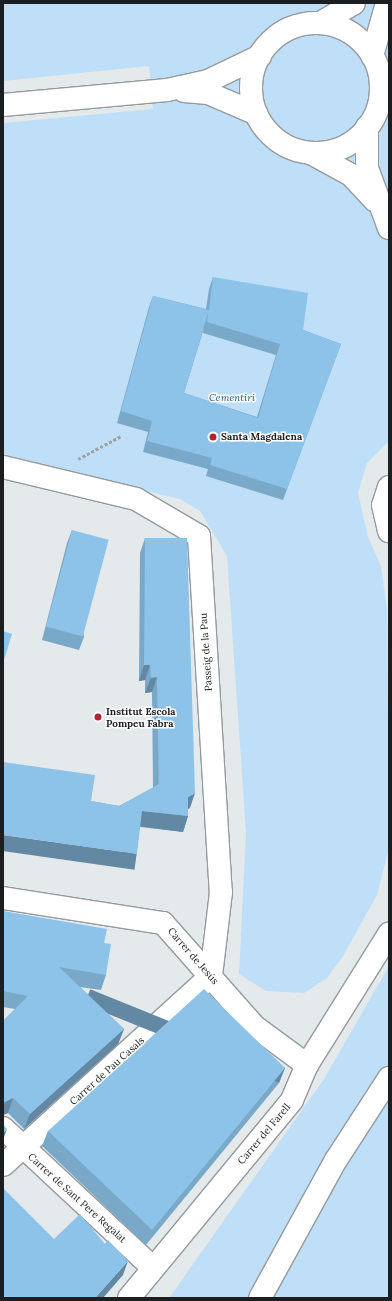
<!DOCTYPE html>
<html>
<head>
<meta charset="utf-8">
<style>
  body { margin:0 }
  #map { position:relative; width:392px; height:1301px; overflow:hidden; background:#e4e9ec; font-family:Lora,serif }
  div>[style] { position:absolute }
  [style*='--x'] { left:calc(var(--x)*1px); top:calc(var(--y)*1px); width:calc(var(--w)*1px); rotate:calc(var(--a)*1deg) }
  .green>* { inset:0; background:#bedff7 }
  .path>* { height:2.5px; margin-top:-1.25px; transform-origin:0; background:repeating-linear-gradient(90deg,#9ea2a4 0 3px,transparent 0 5px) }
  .roads { filter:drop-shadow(1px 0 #969a9d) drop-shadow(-1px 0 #969a9d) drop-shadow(0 1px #969a9d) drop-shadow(0 -1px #969a9d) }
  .minor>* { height:22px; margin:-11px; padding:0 11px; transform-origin:11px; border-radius:11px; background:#fff }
  .tertiary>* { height:22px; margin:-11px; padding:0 11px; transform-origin:11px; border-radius:11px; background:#fff }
  .tertiary>.ring { margin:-11px; padding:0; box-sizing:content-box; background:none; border:22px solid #fff; border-radius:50% }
  .wall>* { inset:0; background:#7aa8c8 }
  .shaded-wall>* { inset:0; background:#6388a3; transform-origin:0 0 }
  .building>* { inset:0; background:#8ec3e9; transform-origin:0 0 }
  .dots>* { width:11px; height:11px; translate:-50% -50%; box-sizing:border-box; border:2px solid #fff; border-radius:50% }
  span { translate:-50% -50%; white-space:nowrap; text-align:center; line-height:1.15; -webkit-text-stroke:3px #fff; paint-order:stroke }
  .park-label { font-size:10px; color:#1c597e; font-style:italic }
  .poi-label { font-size:10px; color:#1c1e1f; font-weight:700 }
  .left { translate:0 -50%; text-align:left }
  .street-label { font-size:10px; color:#1c1e1f }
  .frame { position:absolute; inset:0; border:4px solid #1c1e1f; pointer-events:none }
</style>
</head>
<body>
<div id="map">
  <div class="green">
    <div style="clip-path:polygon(3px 3px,389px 3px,389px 441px,367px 463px,358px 493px,368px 537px,381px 566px,387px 609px,389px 848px,377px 895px,343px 956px,327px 978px,304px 993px,266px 991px,239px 974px,246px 833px,227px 556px,200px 511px,180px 499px,3px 458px,3px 123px,153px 109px,149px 66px,3px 81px)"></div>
    <div style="clip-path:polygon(389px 966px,389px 1298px,169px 1298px,324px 1079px)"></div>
  </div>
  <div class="path">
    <div style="--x:380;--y:96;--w:9;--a:13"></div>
    <div style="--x:78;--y:459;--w:49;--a:-28.1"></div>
  </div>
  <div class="roads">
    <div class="minor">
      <div style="--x:3;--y:467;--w:137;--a:13.5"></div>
      <div style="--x:136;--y:499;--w:73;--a:30.4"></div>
      <div style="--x:199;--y:536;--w:357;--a:86.5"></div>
      <div style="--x:221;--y:892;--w:85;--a:96.8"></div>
      <div style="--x:211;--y:976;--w:281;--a:137.7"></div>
      <div style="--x:389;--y:487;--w:19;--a:108"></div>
      <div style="--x:383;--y:505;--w:27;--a:77"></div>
      <div style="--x:3;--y:898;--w:162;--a:8.9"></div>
      <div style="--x:163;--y:923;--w:137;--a:48.5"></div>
      <div style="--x:254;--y:1026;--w:66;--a:36.3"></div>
      <div style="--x:3;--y:1128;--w:204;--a:43"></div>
      <div style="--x:129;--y:1298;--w:256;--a:-50.5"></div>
      <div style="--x:292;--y:1100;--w:38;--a:-67"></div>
      <div style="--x:307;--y:1065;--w:155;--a:-58"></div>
    </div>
    <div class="tertiary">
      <div style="--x:320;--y:23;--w:39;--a:-30"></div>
      <div class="ring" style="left:251px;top:23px;width:108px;height:108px"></div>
      <div style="--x:372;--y:56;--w:55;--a:-74.2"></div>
      <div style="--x:184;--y:91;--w:24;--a:5"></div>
      <div style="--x:208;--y:93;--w:53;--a:23.2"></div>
      <div style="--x:3;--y:105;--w:165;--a:-5.2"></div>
      <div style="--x:167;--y:90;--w:42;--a:-12.4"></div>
      <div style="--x:208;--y:81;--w:58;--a:-25.7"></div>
      <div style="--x:367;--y:127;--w:41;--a:90"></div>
      <div style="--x:367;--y:168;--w:64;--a:69.9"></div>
      <div style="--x:311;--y:153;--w:46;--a:28.8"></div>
      <div style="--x:351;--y:175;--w:35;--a:47"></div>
      <div style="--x:260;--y:1298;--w:158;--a:-61.2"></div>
      <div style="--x:336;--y:1160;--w:98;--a:-57.1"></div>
    </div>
  </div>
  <div class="wall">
    <div style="clip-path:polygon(evenodd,213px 277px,303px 330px,341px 344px,283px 500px,206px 476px,208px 469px,143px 452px,148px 432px,117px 423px,149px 307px,153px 296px,206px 309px,209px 289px,213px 277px,204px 328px,203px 333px,276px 355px,257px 417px,184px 393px,204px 328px)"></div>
    <div style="clip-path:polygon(72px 530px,84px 637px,79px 650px,42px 640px,67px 543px)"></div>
    <div style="clip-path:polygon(145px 538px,190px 808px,188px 808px,188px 816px,183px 832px,140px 827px,131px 869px,91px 801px,119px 806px,153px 788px,152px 692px,145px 693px,145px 680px,139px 681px,140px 553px)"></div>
    <div style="clip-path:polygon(3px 911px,104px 943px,106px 975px,101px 990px,80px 987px,124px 1029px,118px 1044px,24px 1129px,8px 1113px,3px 1115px,3px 1021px,15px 1009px,3px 1007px)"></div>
    <div style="clip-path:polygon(285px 1068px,279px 1083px,146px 1245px,42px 1146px,48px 1131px)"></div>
  </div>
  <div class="shaded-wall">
    <div style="clip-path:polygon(144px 665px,150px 665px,145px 680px,139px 681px)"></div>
    <div style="clip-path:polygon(157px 677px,152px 692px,145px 693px,151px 678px)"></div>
    <div style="clip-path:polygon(195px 793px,190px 808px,183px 812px,188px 797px)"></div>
    <div style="clip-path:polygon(142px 811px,188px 816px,183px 832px,137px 826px)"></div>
    <div style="left:3px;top:835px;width:135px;height:16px;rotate:8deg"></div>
    <div style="clip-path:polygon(124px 1029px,118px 1044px,24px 1129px,30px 1114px)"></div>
    <div style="left:285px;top:1068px;width:16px;height:210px;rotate:112deg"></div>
    <div style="clip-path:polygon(13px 1098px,8px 1113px,3px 1115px,3px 1103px)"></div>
    <div style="clip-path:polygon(7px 1129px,3px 1140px,3px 1133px)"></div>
    <div style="clip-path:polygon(128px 1261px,123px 1275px,103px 1298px,95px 1298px)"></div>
  </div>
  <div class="building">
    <div style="clip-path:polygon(evenodd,213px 277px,308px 293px,303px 330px,341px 344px,287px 489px,210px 465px,212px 458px,147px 441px,152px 421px,121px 411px,153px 296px,209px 310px,213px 277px,208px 313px,207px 322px,280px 344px,258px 418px,184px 393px,208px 313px)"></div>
    <div style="left:72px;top:530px;width:38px;height:100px;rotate:15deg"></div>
    <div style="clip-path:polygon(145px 538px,187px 538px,195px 793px,188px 797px,188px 816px,142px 811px,137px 854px,3px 835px,3px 762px,95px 775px,91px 801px,119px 806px,159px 784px,157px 677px,151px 678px,150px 665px,144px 665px)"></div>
    <div style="clip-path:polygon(3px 631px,12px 634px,3px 663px)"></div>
    <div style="clip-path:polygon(3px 911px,107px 929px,104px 943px,111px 944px,106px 975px,59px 967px,124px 1029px,30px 1114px,13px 1098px,3px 1103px,3px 1021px,28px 996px,3px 991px)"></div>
    <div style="clip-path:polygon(204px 989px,285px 1068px,152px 1230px,48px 1131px)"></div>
    <div style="clip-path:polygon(3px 1124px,7px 1129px,3px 1133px)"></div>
    <div style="clip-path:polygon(3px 1188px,54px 1239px,80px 1214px,105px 1244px,108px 1240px,128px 1261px,95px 1298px,3px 1298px)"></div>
  </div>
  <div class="dots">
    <div style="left:213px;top:437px;background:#b42236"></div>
    <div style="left:98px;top:717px;background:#b42236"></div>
  </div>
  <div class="park-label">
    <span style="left:232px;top:398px">Cementiri</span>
  </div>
  <div class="poi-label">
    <span class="left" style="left:221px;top:437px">Santa Magdalena</span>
    <span class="left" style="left:106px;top:717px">Institut Escola<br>Pompeu Fabra</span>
  </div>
  <div class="street-label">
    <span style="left:206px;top:652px;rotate:-94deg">Passeig de la Pau</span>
    <span style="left:193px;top:956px;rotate:49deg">Carrer de Jesús</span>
    <span style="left:107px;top:1071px;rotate:-42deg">Carrer de Pau Casals</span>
    <span style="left:264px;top:1134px;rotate:-50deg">Carrer del Farell</span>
    <span style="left:77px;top:1198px;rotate:42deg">Carrer de Sant Pere Regalat</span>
  </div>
  <div class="frame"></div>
</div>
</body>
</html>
